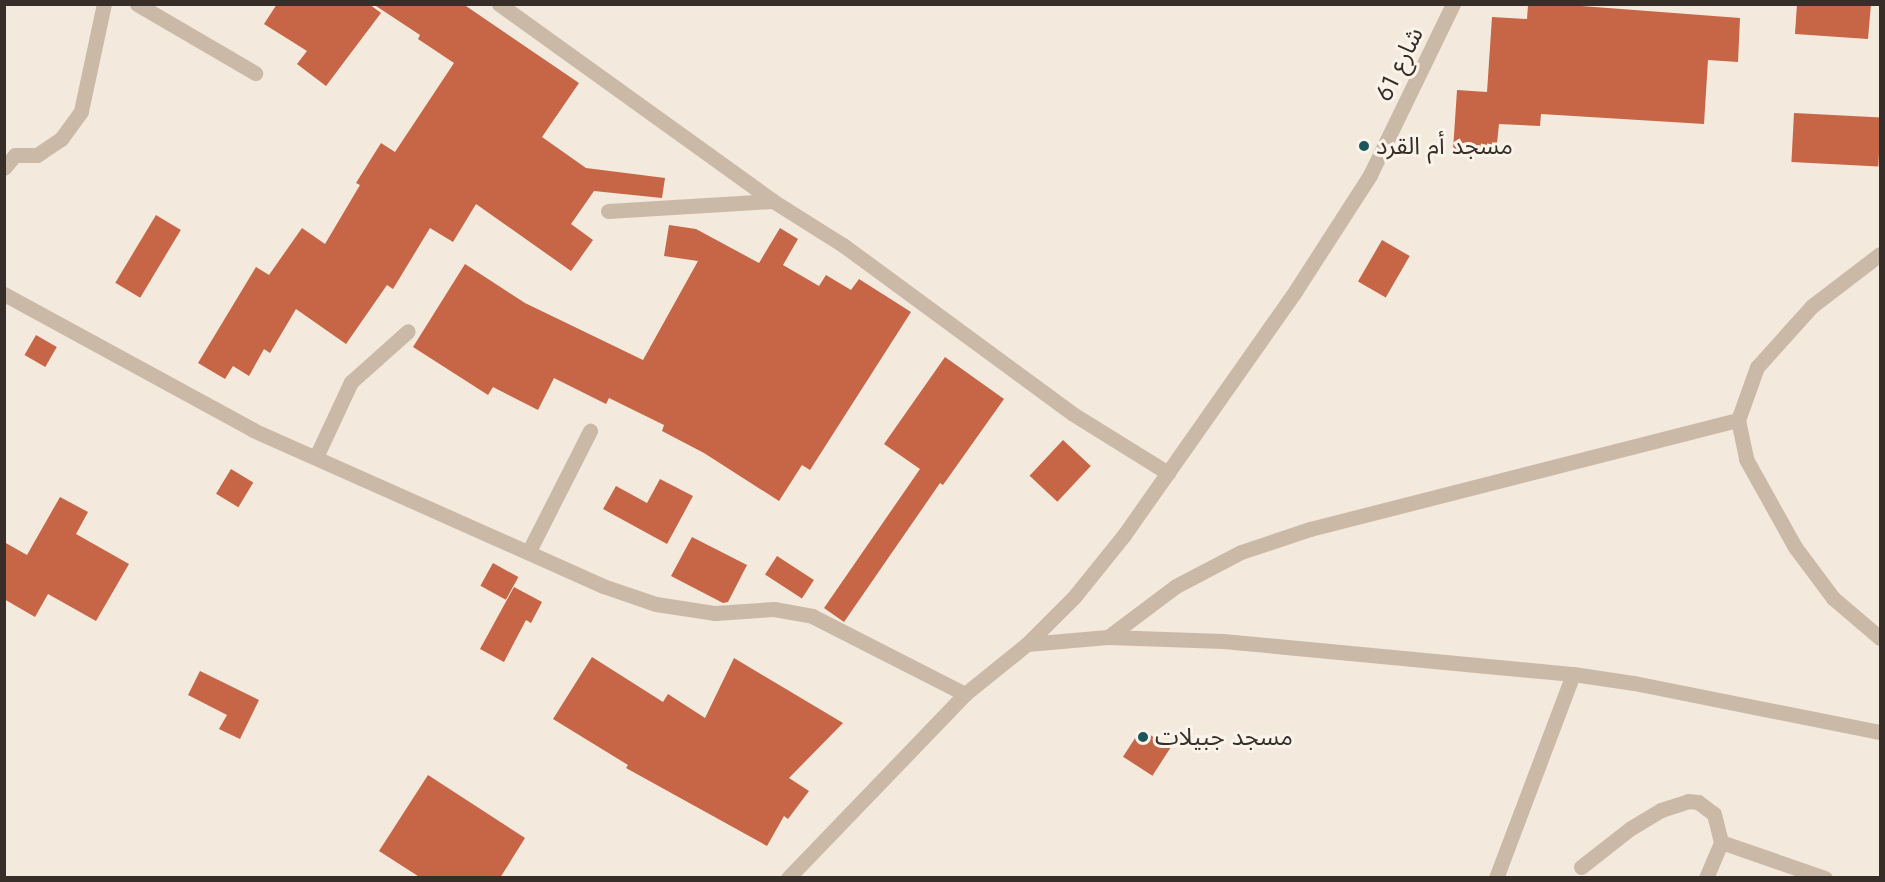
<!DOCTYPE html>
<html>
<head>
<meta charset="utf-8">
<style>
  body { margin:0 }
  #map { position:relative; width:1885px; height:882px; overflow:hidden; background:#f3e9dd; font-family:Jost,"Noto Sans Arabic",sans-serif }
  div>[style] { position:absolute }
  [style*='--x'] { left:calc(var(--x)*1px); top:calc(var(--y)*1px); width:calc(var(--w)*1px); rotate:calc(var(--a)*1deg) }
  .building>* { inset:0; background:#c76646; transform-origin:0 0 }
  .lane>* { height:15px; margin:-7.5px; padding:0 7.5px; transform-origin:7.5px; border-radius:7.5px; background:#cbb9a8 }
  .street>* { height:15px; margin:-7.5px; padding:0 7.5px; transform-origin:7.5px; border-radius:7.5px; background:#cbb9a8 }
  .dots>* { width:16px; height:16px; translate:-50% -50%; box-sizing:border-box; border:3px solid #faf3ea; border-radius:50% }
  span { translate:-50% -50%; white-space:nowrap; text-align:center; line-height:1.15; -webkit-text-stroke:6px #faf3ea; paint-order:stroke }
  .street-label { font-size:24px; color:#382e29 }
  .poi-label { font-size:24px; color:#382e29 }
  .left { translate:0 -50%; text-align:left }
  .frame { position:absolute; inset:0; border:6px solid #382e29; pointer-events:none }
</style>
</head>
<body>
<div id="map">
  <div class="building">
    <div style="clip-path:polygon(277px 4px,369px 4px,381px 13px,326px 86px,297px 64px,307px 51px,264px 24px)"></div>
    <div style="clip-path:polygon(373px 4px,463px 4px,507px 34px,579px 83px,542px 137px,586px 168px,665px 178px,662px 198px,594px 191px,571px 224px,593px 240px,571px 271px,476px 204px,453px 242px,430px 228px,393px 289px,387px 285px,346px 344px,296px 309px,270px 353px,264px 349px,249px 376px,233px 366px,225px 379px,198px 363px,256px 267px,269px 275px,302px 228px,325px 244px,360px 185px,356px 183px,381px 143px,395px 152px,454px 63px,418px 39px,420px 35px)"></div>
    <div style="clip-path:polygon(1555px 4px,1740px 18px,1738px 62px,1708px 60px,1704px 124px,1541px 114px,1540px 126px,1499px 124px,1496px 153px,1453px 150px,1457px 90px,1487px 92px,1492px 17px,1527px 19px,1528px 5px)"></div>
    <div style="clip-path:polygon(1797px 4px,1871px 4px,1868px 39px,1795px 34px)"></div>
    <div style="left:1794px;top:113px;width:87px;height:49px;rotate:3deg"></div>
    <div style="left:156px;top:215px;width:29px;height:79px;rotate:31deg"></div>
    <div style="clip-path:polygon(669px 225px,696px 229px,759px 263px,780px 228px,798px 239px,783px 265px,819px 286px,826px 275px,851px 290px,859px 279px,911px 312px,810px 470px,802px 465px,779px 501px,704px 453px,662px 431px,664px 425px,609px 398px,606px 404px,554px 378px,538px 410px,493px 387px,488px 395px,413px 347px,465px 264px,525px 303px,643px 360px,698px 261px,664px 256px)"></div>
    <div style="left:1382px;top:240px;width:32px;height:48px;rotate:30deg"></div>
    <div style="left:36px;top:335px;width:24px;height:23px;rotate:30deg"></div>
    <div style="clip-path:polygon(945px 357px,1004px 399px,943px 485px,940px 483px,844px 622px,824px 608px,920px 469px,884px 444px)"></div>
    <div style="left:1063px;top:440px;width:38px;height:49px;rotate:43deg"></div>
    <div style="left:231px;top:469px;width:26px;height:29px;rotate:31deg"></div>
    <div style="clip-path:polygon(660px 479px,693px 496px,667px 544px,603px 509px,616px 486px,647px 503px)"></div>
    <div style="clip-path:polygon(60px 497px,88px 512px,76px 534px,129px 564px,96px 621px,48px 594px,35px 617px,4px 599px,4px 542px,27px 555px)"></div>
    <div style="clip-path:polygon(692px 537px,747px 565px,728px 602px,723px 603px,671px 576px)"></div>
    <div style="left:777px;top:556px;width:44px;height:22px;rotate:33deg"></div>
    <div style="left:493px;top:563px;width:29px;height:26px;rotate:29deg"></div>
    <div style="clip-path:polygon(514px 587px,542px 602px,531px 623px,526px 620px,504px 662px,480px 649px)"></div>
    <div style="clip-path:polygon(592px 657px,663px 702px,668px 694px,705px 718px,734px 658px,843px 723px,789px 778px,809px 791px,788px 819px,784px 816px,767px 846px,626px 768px,628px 765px,553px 719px)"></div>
    <div style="clip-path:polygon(200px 671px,259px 700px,240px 739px,219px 729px,227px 715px,188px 695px)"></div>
    <div style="left:1141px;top:729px;width:35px;height:33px;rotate:33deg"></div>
    <div style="clip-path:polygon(428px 775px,525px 838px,500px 878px,421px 878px,379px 851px)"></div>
  </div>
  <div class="lane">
    <div style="--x:1880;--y:254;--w:86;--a:142.6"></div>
    <div style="--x:1812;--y:306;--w:82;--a:132"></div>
    <div style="--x:1757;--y:367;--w:56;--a:109.7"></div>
    <div style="--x:1738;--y:420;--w:40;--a:78"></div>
    <div style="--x:1746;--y:459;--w:101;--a:60.9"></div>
    <div style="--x:1795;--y:547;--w:64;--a:53.3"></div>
    <div style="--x:1833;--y:598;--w:62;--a:40.4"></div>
    <div style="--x:1108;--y:637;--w:85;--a:-36.9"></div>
    <div style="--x:1176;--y:586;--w:73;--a:-27.6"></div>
    <div style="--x:1241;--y:552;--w:73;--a:-18.4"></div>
    <div style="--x:1310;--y:529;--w:442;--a:-14.3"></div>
    <div style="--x:1581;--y:867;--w:63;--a:-38"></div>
    <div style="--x:1631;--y:828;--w:35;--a:-31"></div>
    <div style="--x:1661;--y:810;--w:28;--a:-18"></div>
    <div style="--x:1688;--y:801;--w:10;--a:6"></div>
    <div style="--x:1698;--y:802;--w:20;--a:37"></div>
    <div style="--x:1714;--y:814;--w:29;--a:76"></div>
    <div style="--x:1496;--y:878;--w:218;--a:-69.3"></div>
    <div style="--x:1706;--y:878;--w:39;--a:-67"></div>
    <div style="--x:1721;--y:842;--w:110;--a:19.1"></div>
  </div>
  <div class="street">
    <div style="--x:137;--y:4;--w:137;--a:30.3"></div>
    <div style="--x:499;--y:4;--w:337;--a:35.7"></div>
    <div style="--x:4;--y:168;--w:17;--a:-50"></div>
    <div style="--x:15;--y:155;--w:22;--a:0"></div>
    <div style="--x:37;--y:155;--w:29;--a:-34"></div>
    <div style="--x:61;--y:139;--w:34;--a:-54"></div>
    <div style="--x:81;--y:111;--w:109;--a:-77.9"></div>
    <div style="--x:608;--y:211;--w:165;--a:-3.5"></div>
    <div style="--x:773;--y:201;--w:83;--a:32.2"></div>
    <div style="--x:843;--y:245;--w:285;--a:36.3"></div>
    <div style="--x:1073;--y:414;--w:112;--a:31.8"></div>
    <div style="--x:4;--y:294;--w:284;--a:28.6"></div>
    <div style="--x:253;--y:430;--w:383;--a:24"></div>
    <div style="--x:603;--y:586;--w:56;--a:18.8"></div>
    <div style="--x:656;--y:604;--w:60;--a:8.7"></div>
    <div style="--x:715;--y:613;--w:59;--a:-3.9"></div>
    <div style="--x:774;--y:609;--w:39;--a:10"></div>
    <div style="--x:812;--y:616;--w:172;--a:27"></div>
    <div style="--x:316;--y:457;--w:83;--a:-65"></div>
    <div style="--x:351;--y:382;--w:76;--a:-41.8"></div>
    <div style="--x:529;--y:551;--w:135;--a:-63.1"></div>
    <div style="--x:1027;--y:644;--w:81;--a:-4.9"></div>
    <div style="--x:1108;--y:637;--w:115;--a:2"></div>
    <div style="--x:1223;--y:641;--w:352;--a:5.4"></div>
    <div style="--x:1573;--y:674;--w:62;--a:8.4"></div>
    <div style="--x:1634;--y:683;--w:251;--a:11.3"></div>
    <div style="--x:788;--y:878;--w:255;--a:-46.1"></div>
    <div style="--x:965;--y:694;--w:80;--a:-38.9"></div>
    <div style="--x:1027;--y:644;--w:66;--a:-45"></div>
    <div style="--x:1074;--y:597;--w:80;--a:-51.1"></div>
    <div style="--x:1124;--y:535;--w:299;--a:-54.9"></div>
    <div style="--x:1296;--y:290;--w:137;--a:-57.2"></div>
    <div style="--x:1370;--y:175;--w:190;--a:-64.1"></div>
  </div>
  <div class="dots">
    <div style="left:1364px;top:146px;background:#1d565a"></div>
    <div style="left:1143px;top:737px;background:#1d565a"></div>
  </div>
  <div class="street-label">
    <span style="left:1399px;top:64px;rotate:-64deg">شارع 61</span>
  </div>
  <div class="poi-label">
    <span class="left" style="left:1376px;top:146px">مسجد أم القرد</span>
    <span class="left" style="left:1155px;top:737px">مسجد جبيلات</span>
  </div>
  <div class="frame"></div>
</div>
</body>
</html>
